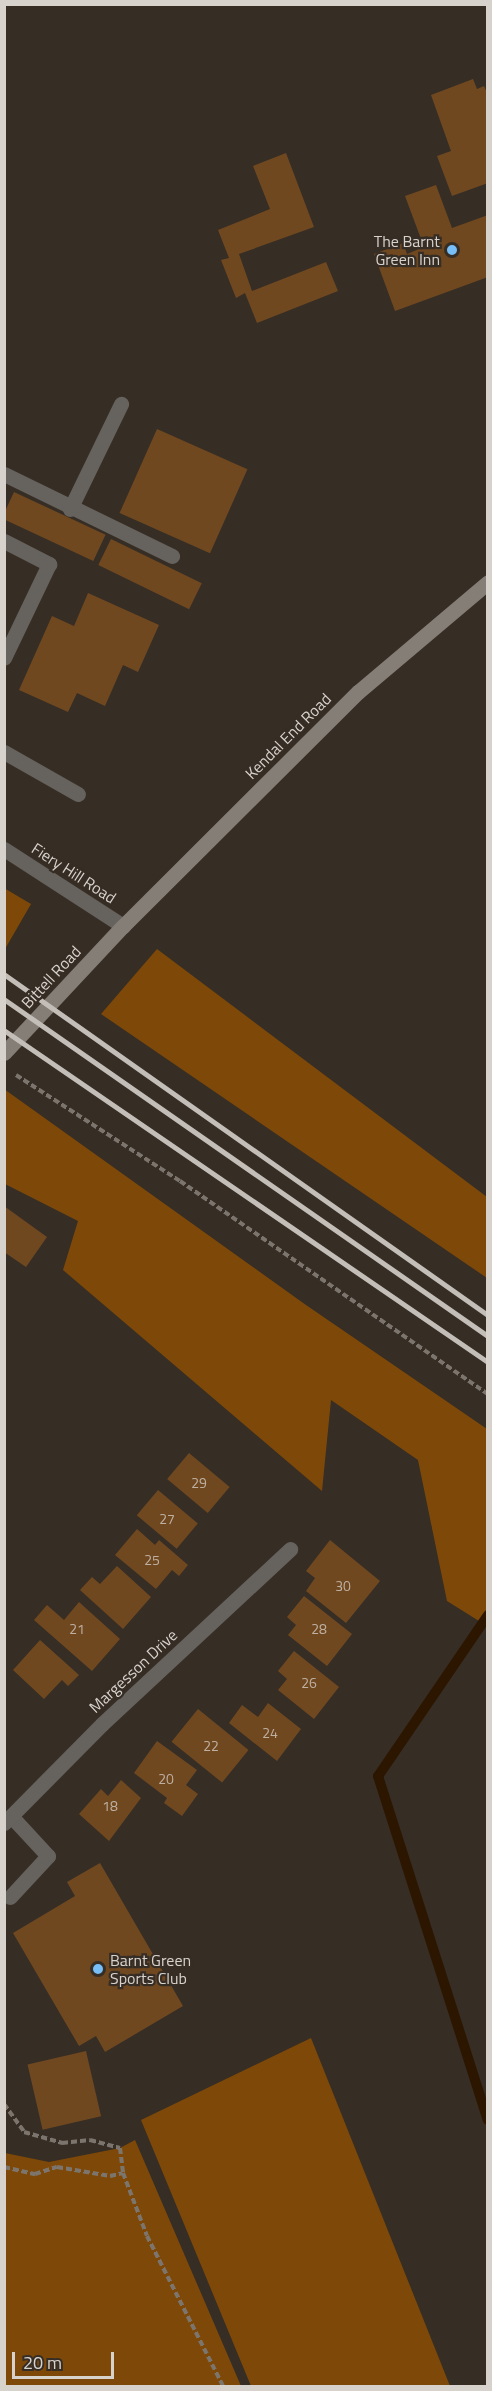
<!DOCTYPE html>
<html>
<head>
<meta charset="utf-8">
<style>
  body { margin:0 }
  #map { position:relative; width:492px; height:2391px; overflow:hidden; background:#362d25; font-family:"Titillium Web",sans-serif }
  div>[style] { position:absolute }
  [style*='--x'] { left:calc(var(--x)*1px); top:calc(var(--y)*1px); width:calc(var(--w)*1px); rotate:calc(var(--a)*1deg) }
  .green>* { inset:0; background:#7e4908 }
  .stream>* { height:10px; margin:-5px; padding:0 5px; transform-origin:5px; border-radius:5px; background:#2d1600 }
  .building>* { inset:0; background:#704820; transform-origin:0 0 }
  .path>* { height:4px; margin-top:-2px; transform-origin:0; background:repeating-linear-gradient(90deg,#7c756e 0 6px,transparent 0 9px) }
  .service>* { height:15px; margin:-7.5px; padding:0 7.5px; transform-origin:7.5px; border-radius:7.5px; background:#66625e }
  .minor>* { height:15px; margin:-7.5px; padding:0 7.5px; transform-origin:7.5px; border-radius:7.5px; background:#66625e }
  .tertiary>* { height:15px; margin:-7.5px; padding:0 7.5px; transform-origin:7.5px; border-radius:7.5px; background:#66625e }
  .secondary>* { height:15px; margin:-7.5px; padding:0 7.5px; transform-origin:7.5px; border-radius:7.5px; background:#857e77 }
  .rail>* { height:4.5px; margin:-2.25px; padding:0 2.25px; transform-origin:2.25px; border-radius:2.25px; background:#c4beb8 }
  .dots>* { width:16px; height:16px; translate:-50% -50%; box-sizing:border-box; border:3px solid #362d25; border-radius:50% }
  span { translate:-50% -50%; white-space:nowrap; text-align:center; line-height:1.15; -webkit-text-stroke:4.5px #362d25; paint-order:stroke }
  .number-label { font-size:14px; color:#beb0a2 }
  .number-label span { -webkit-text-stroke-width:0 }
  .poi-label { font-size:16px; color:#d8d2cd }
  .right { translate:-100% -50%; text-align:right }
  .left { translate:0 -50%; text-align:left }
  .street-label { font-size:16px; color:#d8d2cd }
  .frame { position:absolute; inset:0; border:6px solid #d8d2cd; pointer-events:none }
  .scale { position:absolute; left:12px; top:2352px; width:102px; height:27px; box-sizing:border-box; border:3px solid #d8d2cd; border-top:0; padding-left:8px; font-size:18px; line-height:21px; white-space:nowrap; color:#d8d2cd; -webkit-text-stroke:4px #362d25; paint-order:stroke }
</style>
</head>
<body>
<div id="map">
  <div class="green">
    <div style="clip-path:polygon(4px 888px,31px 904px,5px 949px,4px 949px)"></div>
    <div style="clip-path:polygon(157px 949px,487px 1197px,487px 1278px,101px 1014px)"></div>
    <div style="clip-path:polygon(4px 1089px,306px 1305px,487px 1429px,487px 1626px,447px 1601px,418px 1460px,331px 1400px,322px 1491px,63px 1270px,78px 1221px,5px 1184px)"></div>
    <div style="clip-path:polygon(311px 2038px,450px 2386px,251px 2386px,141px 2120px)"></div>
    <div style="clip-path:polygon(135px 2140px,241px 2386px,5px 2386px,5px 2153px,49px 2162px,120px 2148px)"></div>
  </div>
  <div class="stream">
    <div style="--x:488;--y:1615;--w:195;--a:124.3"></div>
    <div style="--x:378;--y:1776;--w:361;--a:72.3"></div>
  </div>
  <div class="building">
    <div style="clip-path:polygon(473px 79px,477px 89px,484px 86px,488px 95px,488px 183px,452px 196px,437px 156px,451px 151px,431px 95px)"></div>
    <div style="clip-path:polygon(286px 153px,314px 227px,239px 254px,252px 291px,326px 262px,338px 291px,257px 323px,245px 293px,236px 298px,221px 260px,229px 258px,218px 230px,270px 209px,253px 166px)"></div>
    <div style="clip-path:polygon(436px 185px,452px 228px,488px 215px,488px 277px,395px 311px,374px 254px,403px 243px,407px 254px,424px 247px,405px 196px)"></div>
    <div style="left:157px;top:429px;width:99px;height:92px;rotate:24deg"></div>
    <div style="left:14px;top:492px;width:101px;height:29px;rotate:25deg"></div>
    <div style="left:111px;top:539px;width:101px;height:29px;rotate:26deg"></div>
    <div style="clip-path:polygon(88px 593px,159px 625px,138px 672px,123px 665px,105px 706px,77px 693px,68px 712px,19px 690px,52px 616px,74px 626px)"></div>
    <div style="clip-path:polygon(4px 1206px,47px 1237px,26px 1267px,4px 1252px)"></div>
    <div style="left:189px;top:1453px;width:53px;height:34px;rotate:40deg"></div>
    <div style="left:158px;top:1490px;width:52px;height:33px;rotate:40deg"></div>
    <div style="clip-path:polygon(137px 1529px,155px 1545px,159px 1540px,188px 1565px,179px 1576px,172px 1570px,156px 1589px,115px 1555px)"></div>
    <div style="clip-path:polygon(330px 1540px,380px 1581px,346px 1623px,306px 1591px,315px 1578px,306px 1571px)"></div>
    <div style="clip-path:polygon(117px 1566px,151px 1597px,123px 1629px,80px 1590px,92px 1577px,100px 1584px)"></div>
    <div style="clip-path:polygon(304px 1596px,352px 1634px,327px 1666px,288px 1635px,296px 1625px,287px 1617px)"></div>
    <div style="clip-path:polygon(79px 1602px,120px 1639px,92px 1671px,34px 1620px,47px 1605px,64px 1620px)"></div>
    <div style="clip-path:polygon(40px 1640px,79px 1675px,68px 1686px,62px 1680px,44px 1699px,13px 1670px)"></div>
    <div style="clip-path:polygon(294px 1651px,339px 1687px,314px 1719px,278px 1690px,287px 1679px,278px 1671px)"></div>
    <div style="clip-path:polygon(268px 1703px,301px 1729px,277px 1761px,229px 1723px,242px 1705px,258px 1717px)"></div>
    <div style="left:198px;top:1709px;width:65px;height:42px;rotate:39deg"></div>
    <div style="clip-path:polygon(157px 1741px,197px 1770px,186px 1785px,198px 1794px,182px 1816px,164px 1803px,167px 1798px,134px 1773px)"></div>
    <div style="clip-path:polygon(121px 1780px,141px 1798px,109px 1841px,79px 1814px,101px 1789px,108px 1796px)"></div>
    <div style="clip-path:polygon(100px 1863px,183px 2006px,105px 2052px,96px 2036px,79px 2046px,13px 1933px,75px 1896px,67px 1882px)"></div>
    <div style="left:86px;top:2051px;width:67px;height:60px;rotate:77deg"></div>
  </div>
  <div class="path">
    <div style="--x:16;--y:1075;--w:195;--a:32.9"></div>
    <div style="--x:180;--y:1181;--w:374;--a:34.7"></div>
    <div style="--x:4;--y:2104;--w:34;--a:54"></div>
    <div style="--x:24;--y:2132;--w:40;--a:16"></div>
    <div style="--x:62;--y:2143;--w:28;--a:-6"></div>
    <div style="--x:90;--y:2140;--w:31;--a:15"></div>
    <div style="--x:120;--y:2148;--w:25;--a:83"></div>
    <div style="--x:123;--y:2173;--w:67;--a:69.1"></div>
    <div style="--x:147;--y:2236;--w:168;--a:63.1"></div>
    <div style="--x:4;--y:2167;--w:32;--a:13"></div>
    <div style="--x:35;--y:2174;--w:23;--a:-18"></div>
    <div style="--x:57;--y:2167;--w:54;--a:9.6"></div>
    <div style="--x:110;--y:2176;--w:13;--a:-13"></div>
  </div>
  <div class="service">
    <div style="--x:4;--y:474;--w:187;--a:26"></div>
    <div style="--x:70;--y:509;--w:117;--a:-64.1"></div>
    <div style="--x:4;--y:541;--w:51;--a:27.1"></div>
    <div style="--x:49;--y:564;--w:104;--a:115.6"></div>
    <div style="--x:4;--y:752;--w:85;--a:29.6"></div>
    <div style="--x:10;--y:1897;--w:56;--a:-47.2"></div>
    <div style="--x:48;--y:1856;--w:53;--a:-132.7"></div>
  </div>
  <div class="minor">
    <div style="--x:4;--y:1823;--w:139;--a:-45.3"></div>
    <div style="--x:102;--y:1724;--w:257;--a:-42.9"></div>
  </div>
  <div class="tertiary">
    <div style="--x:4;--y:849;--w:142;--a:32.9"></div>
  </div>
  <div class="secondary">
    <div style="--x:4;--y:1053;--w:174;--a:-46.9"></div>
    <div style="--x:123;--y:926;--w:332;--a:-44.9"></div>
    <div style="--x:358;--y:692;--w:170;--a:-40.2"></div>
  </div>
  <div class="rail">
    <div style="--x:4;--y:974;--w:592;--a:35.17"></div>
    <div style="--x:4;--y:999;--w:590;--a:34.85"></div>
    <div style="--x:4;--y:1030;--w:587;--a:34.45"></div>
  </div>
  <div class="dots">
    <div style="left:452px;top:250px;background:#78bff7"></div>
    <div style="left:98px;top:1969px;background:#78bff7"></div>
  </div>
  <div class="number-label">
    <span style="left:199px;top:1483px">29</span>
    <span style="left:167px;top:1519px">27</span>
    <span style="left:152px;top:1560px">25</span>
    <span style="left:343px;top:1586px">30</span>
    <span style="left:77px;top:1629px">21</span>
    <span style="left:319px;top:1629px">28</span>
    <span style="left:309px;top:1683px">26</span>
    <span style="left:270px;top:1733px">24</span>
    <span style="left:211px;top:1746px">22</span>
    <span style="left:166px;top:1779px">20</span>
    <span style="left:110px;top:1806px">18</span>
  </div>
  <div class="poi-label">
    <span class="right" style="left:440px;top:250px">The Barnt<br>Green Inn</span>
    <span class="left" style="left:110px;top:1969px">Barnt Green<br>Sports Club</span>
  </div>
  <div class="street-label">
    <span style="left:288px;top:736px;rotate:-45deg">Kendal End Road</span>
    <span style="left:74px;top:873px;rotate:33deg">Fiery Hill Road</span>
    <span style="left:51px;top:977px;rotate:-47deg">Bittell Road</span>
    <span style="left:133px;top:1671px;rotate:-43deg">Margesson Drive</span>
  </div>
  <div class="frame"></div>
  <div class="scale">20 m</div>
</div>
</body>
</html>
